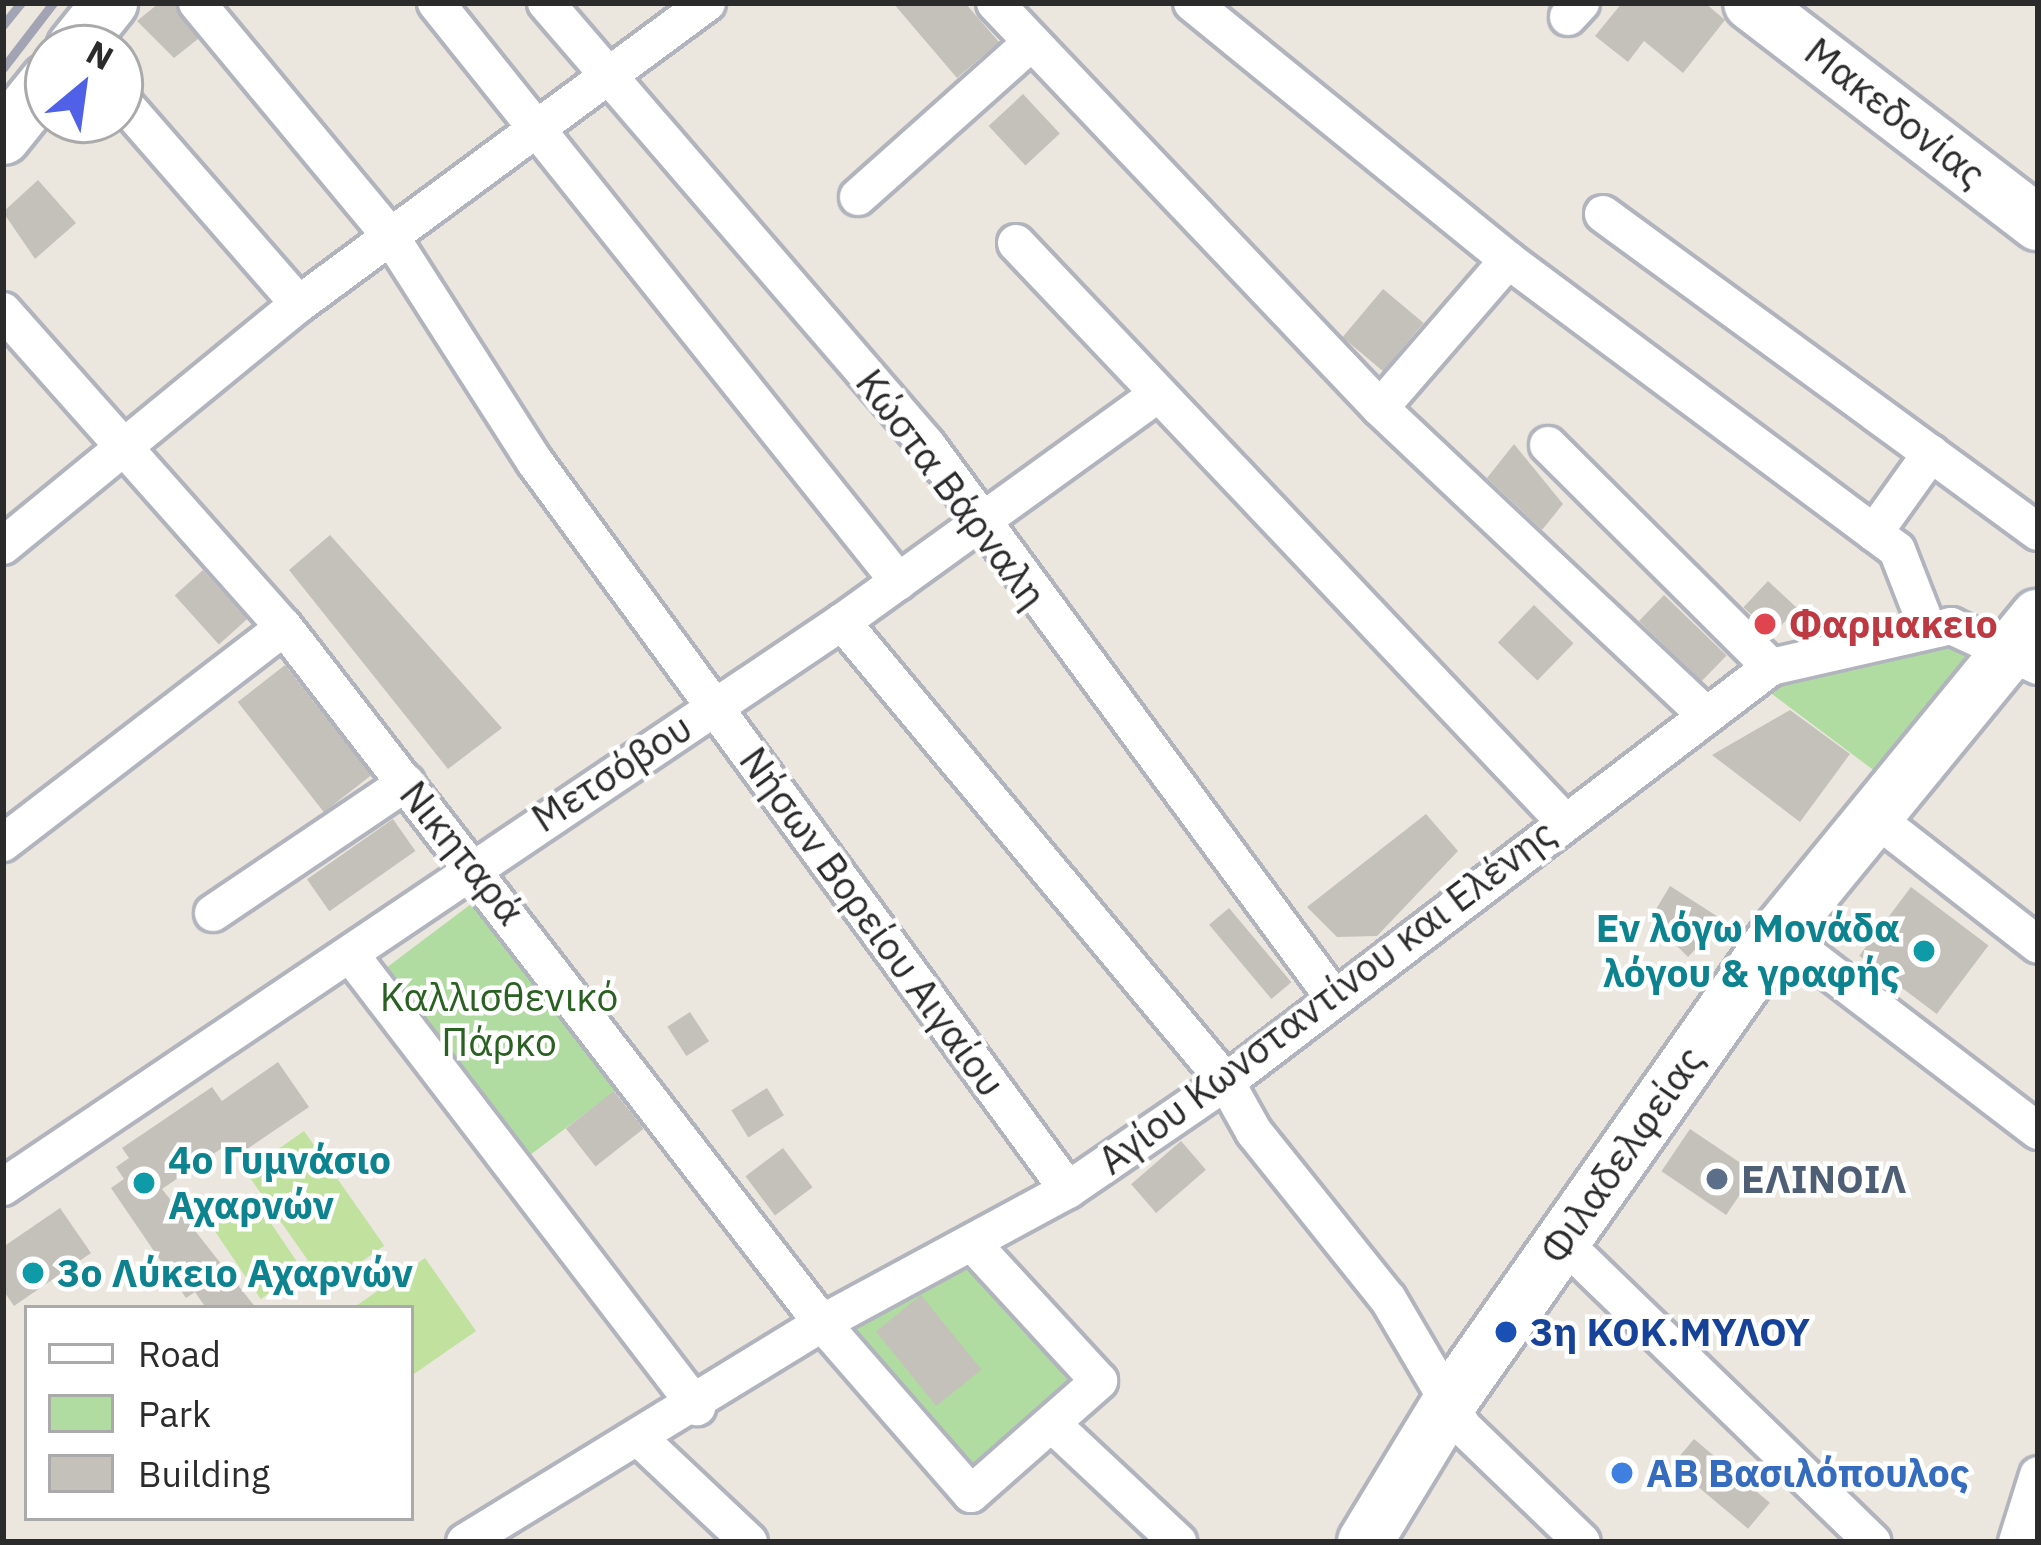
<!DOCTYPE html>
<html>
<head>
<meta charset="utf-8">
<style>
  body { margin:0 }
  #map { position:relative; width:2041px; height:1545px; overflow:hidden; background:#ebe7df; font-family:"IBM Plex Sans",sans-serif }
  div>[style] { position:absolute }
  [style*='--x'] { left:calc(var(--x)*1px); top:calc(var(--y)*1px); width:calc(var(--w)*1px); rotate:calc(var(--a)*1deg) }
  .green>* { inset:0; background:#b1dca1; transform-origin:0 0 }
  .pitch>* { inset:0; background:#c0e29e; transform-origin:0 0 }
  .building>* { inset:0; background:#c4c1ba; transform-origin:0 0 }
  .roads { filter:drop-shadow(3px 0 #b2b4bd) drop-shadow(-3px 0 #b2b4bd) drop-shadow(0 3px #b2b4bd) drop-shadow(0 -3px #b2b4bd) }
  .street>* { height:36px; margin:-18px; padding:0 18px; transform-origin:18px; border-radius:18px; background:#fff }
  .secondary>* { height:54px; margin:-27px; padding:0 27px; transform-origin:27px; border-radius:27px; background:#fff }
  .rail>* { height:9px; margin:-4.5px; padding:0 4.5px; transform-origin:4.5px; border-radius:4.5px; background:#a2a3b3 }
  .dots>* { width:33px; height:33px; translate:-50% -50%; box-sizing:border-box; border:6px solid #fff; border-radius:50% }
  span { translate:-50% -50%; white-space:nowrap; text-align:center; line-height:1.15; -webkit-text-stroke:9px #fff; paint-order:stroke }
  .street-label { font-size:39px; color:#2b2b2b }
  .health-label { font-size:39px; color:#be3a42; font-weight:700 }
  .left { translate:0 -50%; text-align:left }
  .culture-label { font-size:39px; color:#0d838f; font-weight:700 }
  .right { translate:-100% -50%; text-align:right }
  .park-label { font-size:39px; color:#2a6122 }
  .service-label { font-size:39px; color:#4e5e75; font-weight:700 }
  .transit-label { font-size:39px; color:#164399; font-weight:700 }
  .shop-label { font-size:39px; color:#366cbe; font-weight:700 }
  .frame { position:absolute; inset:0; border:6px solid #2b2b2b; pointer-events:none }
  .legend { position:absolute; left:24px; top:1305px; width:390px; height:216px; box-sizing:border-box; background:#fff; border:3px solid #aaa; margin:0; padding:15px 21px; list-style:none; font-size:36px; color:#2b2b2b }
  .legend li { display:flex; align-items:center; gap:24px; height:60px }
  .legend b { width:60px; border:3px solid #aaa }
  .north { position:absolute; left:24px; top:24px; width:120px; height:120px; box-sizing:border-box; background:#fff; border:3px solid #aaa; border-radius:50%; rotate:29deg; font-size:33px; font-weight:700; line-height:48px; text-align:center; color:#2b2b2b }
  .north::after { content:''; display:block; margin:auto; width:42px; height:54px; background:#5061e7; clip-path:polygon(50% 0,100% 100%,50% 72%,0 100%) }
</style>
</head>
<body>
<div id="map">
  <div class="green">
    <div style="clip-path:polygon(1930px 636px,1992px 651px,1888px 781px,1764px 688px)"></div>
    <div style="left:483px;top:895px;width:236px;height:126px;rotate:53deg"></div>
    <div style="clip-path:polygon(972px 1260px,1079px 1374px,956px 1488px,828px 1343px)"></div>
  </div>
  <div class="pitch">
    <div style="left:304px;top:1131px;width:140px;height:71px;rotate:55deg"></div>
    <div style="left:252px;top:1195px;width:91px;height:51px;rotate:56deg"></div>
    <div style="clip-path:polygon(425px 1258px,476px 1331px,411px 1376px,411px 1308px,353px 1308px)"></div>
  </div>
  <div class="building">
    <div style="clip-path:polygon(159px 3px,175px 3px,198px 39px,174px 58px,137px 21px)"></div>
    <div style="clip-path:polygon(893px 3px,965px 3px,999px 42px,957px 78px)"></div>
    <div style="clip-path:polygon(1622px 3px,1705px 3px,1725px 20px,1683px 73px,1644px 41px,1628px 62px,1595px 36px)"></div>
    <div style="left:1023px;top:94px;width:54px;height:47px;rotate:47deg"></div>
    <div style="clip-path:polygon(38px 180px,76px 223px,35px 259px,3px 212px)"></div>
    <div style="left:1383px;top:289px;width:53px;height:63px;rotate:40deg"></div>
    <div style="clip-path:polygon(1514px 444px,1563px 504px,1542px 530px,1487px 478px)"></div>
    <div style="clip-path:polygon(330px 535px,502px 728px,448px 769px,289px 570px)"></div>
    <div style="left:203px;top:570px;width:66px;height:38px;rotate:48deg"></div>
    <div style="left:1768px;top:581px;width:40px;height:36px;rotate:43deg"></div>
    <div style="left:1664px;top:595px;width:87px;height:36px;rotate:44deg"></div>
    <div style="left:1534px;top:605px;width:55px;height:52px;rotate:44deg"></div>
    <div style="left:285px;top:665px;width:140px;height:60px;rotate:52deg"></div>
    <div style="clip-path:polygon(1790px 710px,1850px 754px,1800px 822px,1712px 755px)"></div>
    <div style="clip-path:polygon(1426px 814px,1458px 851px,1377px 936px,1337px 937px,1307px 907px)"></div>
    <div style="left:393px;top:819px;width:39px;height:105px;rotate:55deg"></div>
    <div style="clip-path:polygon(1670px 886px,1723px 920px,1688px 957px,1650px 919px)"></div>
    <div style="left:1911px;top:887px;width:97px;height:86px;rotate:37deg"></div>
    <div style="left:1229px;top:908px;width:97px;height:26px;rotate:50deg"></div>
    <div style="left:690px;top:1012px;width:35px;height:27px;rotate:57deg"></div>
    <div style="clip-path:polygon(278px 1062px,309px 1107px,231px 1160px,222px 1148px,162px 1189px,256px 1308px,206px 1308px,195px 1292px,186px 1298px,111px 1188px,124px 1179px,116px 1167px,129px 1158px,122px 1148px,212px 1087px,222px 1101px)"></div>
    <div style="left:767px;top:1088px;width:32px;height:42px;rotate:58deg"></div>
    <div style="left:614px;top:1091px;width:48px;height:61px;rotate:52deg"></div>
    <div style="left:1690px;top:1129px;width:78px;height:51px;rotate:34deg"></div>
    <div style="left:1181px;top:1141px;width:38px;height:66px;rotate:49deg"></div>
    <div style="left:783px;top:1148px;width:49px;height:47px;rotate:53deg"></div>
    <div style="clip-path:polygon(60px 1208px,91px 1253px,14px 1306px,3px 1290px,3px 1247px)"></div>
    <div style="left:921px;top:1295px;width:96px;height:58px;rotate:51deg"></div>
    <div style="left:1694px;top:1439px;width:99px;height:34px;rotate:40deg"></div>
  </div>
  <div class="roads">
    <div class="street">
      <div style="--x:197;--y:3;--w:304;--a:50.3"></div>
      <div style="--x:391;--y:237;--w:267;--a:57.4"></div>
      <div style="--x:535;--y:462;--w:902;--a:53.79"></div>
      <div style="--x:436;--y:3;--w:741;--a:51.35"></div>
      <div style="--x:546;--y:3;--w:584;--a:49.24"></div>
      <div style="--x:927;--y:445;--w:682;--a:53.65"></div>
      <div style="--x:995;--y:3;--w:559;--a:46.45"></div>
      <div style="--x:1380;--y:408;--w:442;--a:43.3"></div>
      <div style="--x:1192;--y:3;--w:407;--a:39.1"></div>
      <div style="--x:1508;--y:260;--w:485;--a:36.7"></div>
      <div style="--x:1897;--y:550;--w:83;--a:68.7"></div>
      <div style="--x:1568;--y:17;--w:19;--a:-47"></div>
      <div style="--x:120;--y:99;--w:272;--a:48.9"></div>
      <div style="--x:858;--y:197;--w:230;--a:-41.7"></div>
      <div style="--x:1603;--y:214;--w:539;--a:36.17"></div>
      <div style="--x:1016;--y:243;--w:795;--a:46.53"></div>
      <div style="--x:3;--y:311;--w:423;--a:48.4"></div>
      <div style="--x:284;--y:627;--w:880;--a:52.3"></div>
      <div style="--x:822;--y:1323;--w:227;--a:48.9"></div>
      <div style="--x:971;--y:1494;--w:171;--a:-41.4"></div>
      <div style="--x:1099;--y:1381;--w:185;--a:-132.6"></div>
      <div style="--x:1380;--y:408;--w:196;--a:-49.1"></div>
      <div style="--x:1548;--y:445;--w:315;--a:44.9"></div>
      <div style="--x:1874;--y:533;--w:98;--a:-54.5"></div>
      <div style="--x:3;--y:546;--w:382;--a:-39.3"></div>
      <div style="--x:299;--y:304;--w:507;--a:-36.42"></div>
      <div style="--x:842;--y:622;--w:599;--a:50.15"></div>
      <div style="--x:1226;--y:1082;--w:57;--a:60.8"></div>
      <div style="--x:1254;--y:1132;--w:214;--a:51.3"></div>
      <div style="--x:1388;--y:1299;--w:148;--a:59.6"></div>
      <div style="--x:1463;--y:1427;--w:165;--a:44"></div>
      <div style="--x:1873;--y:816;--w:209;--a:38"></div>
      <div style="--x:3;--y:843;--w:354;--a:-37.5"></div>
      <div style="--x:213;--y:913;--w:233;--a:-34"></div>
      <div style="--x:1779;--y:933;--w:326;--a:37.4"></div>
      <div style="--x:350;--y:954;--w:571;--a:52.55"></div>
      <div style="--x:3;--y:1187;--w:1012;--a:-33.96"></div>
      <div style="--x:842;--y:622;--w:388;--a:-35.8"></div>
      <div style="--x:1563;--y:1242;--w:431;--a:44.1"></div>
      <div style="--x:1052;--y:1424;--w:173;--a:43.1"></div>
      <div style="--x:642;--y:1441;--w:147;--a:43.3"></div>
      <div style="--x:465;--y:1542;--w:419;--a:-31.5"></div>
      <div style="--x:822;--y:1323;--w:280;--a:-28.4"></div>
      <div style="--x:1068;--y:1190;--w:191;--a:-34.4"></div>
      <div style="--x:1226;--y:1082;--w:685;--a:-37.29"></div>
      <div style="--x:1771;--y:667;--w:185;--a:-12.8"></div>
      <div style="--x:1951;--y:626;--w:96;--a:24.7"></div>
      <div style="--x:2017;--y:1542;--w:70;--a:-72.6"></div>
    </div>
    <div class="secondary">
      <div style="--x:1751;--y:3;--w:362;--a:37.5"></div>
      <div style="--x:74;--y:48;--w:58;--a:-51.3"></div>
      <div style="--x:3;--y:137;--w:72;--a:-51.2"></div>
      <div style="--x:1365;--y:1542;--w:166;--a:-58.8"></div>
      <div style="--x:1451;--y:1400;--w:571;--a:-54.92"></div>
      <div style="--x:1779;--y:933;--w:409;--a:-50.7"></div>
    </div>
  </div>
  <div class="rail">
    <div style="--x:3;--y:25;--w:28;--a:-51"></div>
    <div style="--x:3;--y:68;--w:82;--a:-52.4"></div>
  </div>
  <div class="dots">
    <div style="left:1765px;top:624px;background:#e0444e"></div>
    <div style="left:1924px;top:951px;background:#0f9aa8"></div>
    <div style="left:1717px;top:1179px;background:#5c6f8a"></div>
    <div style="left:144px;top:1183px;background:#0f9aa8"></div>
    <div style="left:33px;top:1273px;background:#0f9aa8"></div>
    <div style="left:1506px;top:1332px;background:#1a4fb4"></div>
    <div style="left:1622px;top:1473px;background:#3f7fe0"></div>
  </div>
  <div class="street-label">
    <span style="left:1895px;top:113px;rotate:38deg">Μακεδονίας</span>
    <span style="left:951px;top:489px;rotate:53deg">Κώστα Βάρναλη</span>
    <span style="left:612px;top:773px;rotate:-33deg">Μετσόβου</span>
    <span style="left:462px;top:853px;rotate:51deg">Νικηταρά</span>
    <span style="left:872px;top:922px;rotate:54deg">Νήσων Βορείου Αιγαίου</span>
    <span style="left:1327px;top:997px;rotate:-37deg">Αγίου Κωνσταντίνου και Ελένης</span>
    <span style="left:1622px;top:1155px;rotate:-55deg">Φιλαδελφείας</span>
  </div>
  <div class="health-label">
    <span class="left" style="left:1789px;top:624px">Φαρμακειο</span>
  </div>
  <div class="culture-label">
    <span class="right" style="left:1900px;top:951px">Εν λόγω Μονάδα<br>λόγου &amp; γραφής</span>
    <span class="left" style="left:168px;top:1183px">4ο Γυμνάσιο<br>Αχαρνών</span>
    <span class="left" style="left:57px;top:1273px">3ο Λύκειο Αχαρνών</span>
  </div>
  <div class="park-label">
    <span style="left:499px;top:1020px">Καλλισθενικό<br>Πάρκο</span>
  </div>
  <div class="service-label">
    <span class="left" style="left:1741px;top:1179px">ΕΛΙΝΟΙΛ</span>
  </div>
  <div class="transit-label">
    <span class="left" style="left:1530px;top:1332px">3η ΚΟΚ.ΜΥΛΟΥ</span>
  </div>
  <div class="shop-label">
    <span class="left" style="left:1646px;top:1473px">ΑΒ Βασιλόπουλος</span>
  </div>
  <div class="frame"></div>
  <ul class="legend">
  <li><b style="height:15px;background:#fff"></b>Road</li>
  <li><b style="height:33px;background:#b1dca1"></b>Park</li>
  <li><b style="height:33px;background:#c4c1ba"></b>Building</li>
  </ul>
  <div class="north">N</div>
</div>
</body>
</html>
